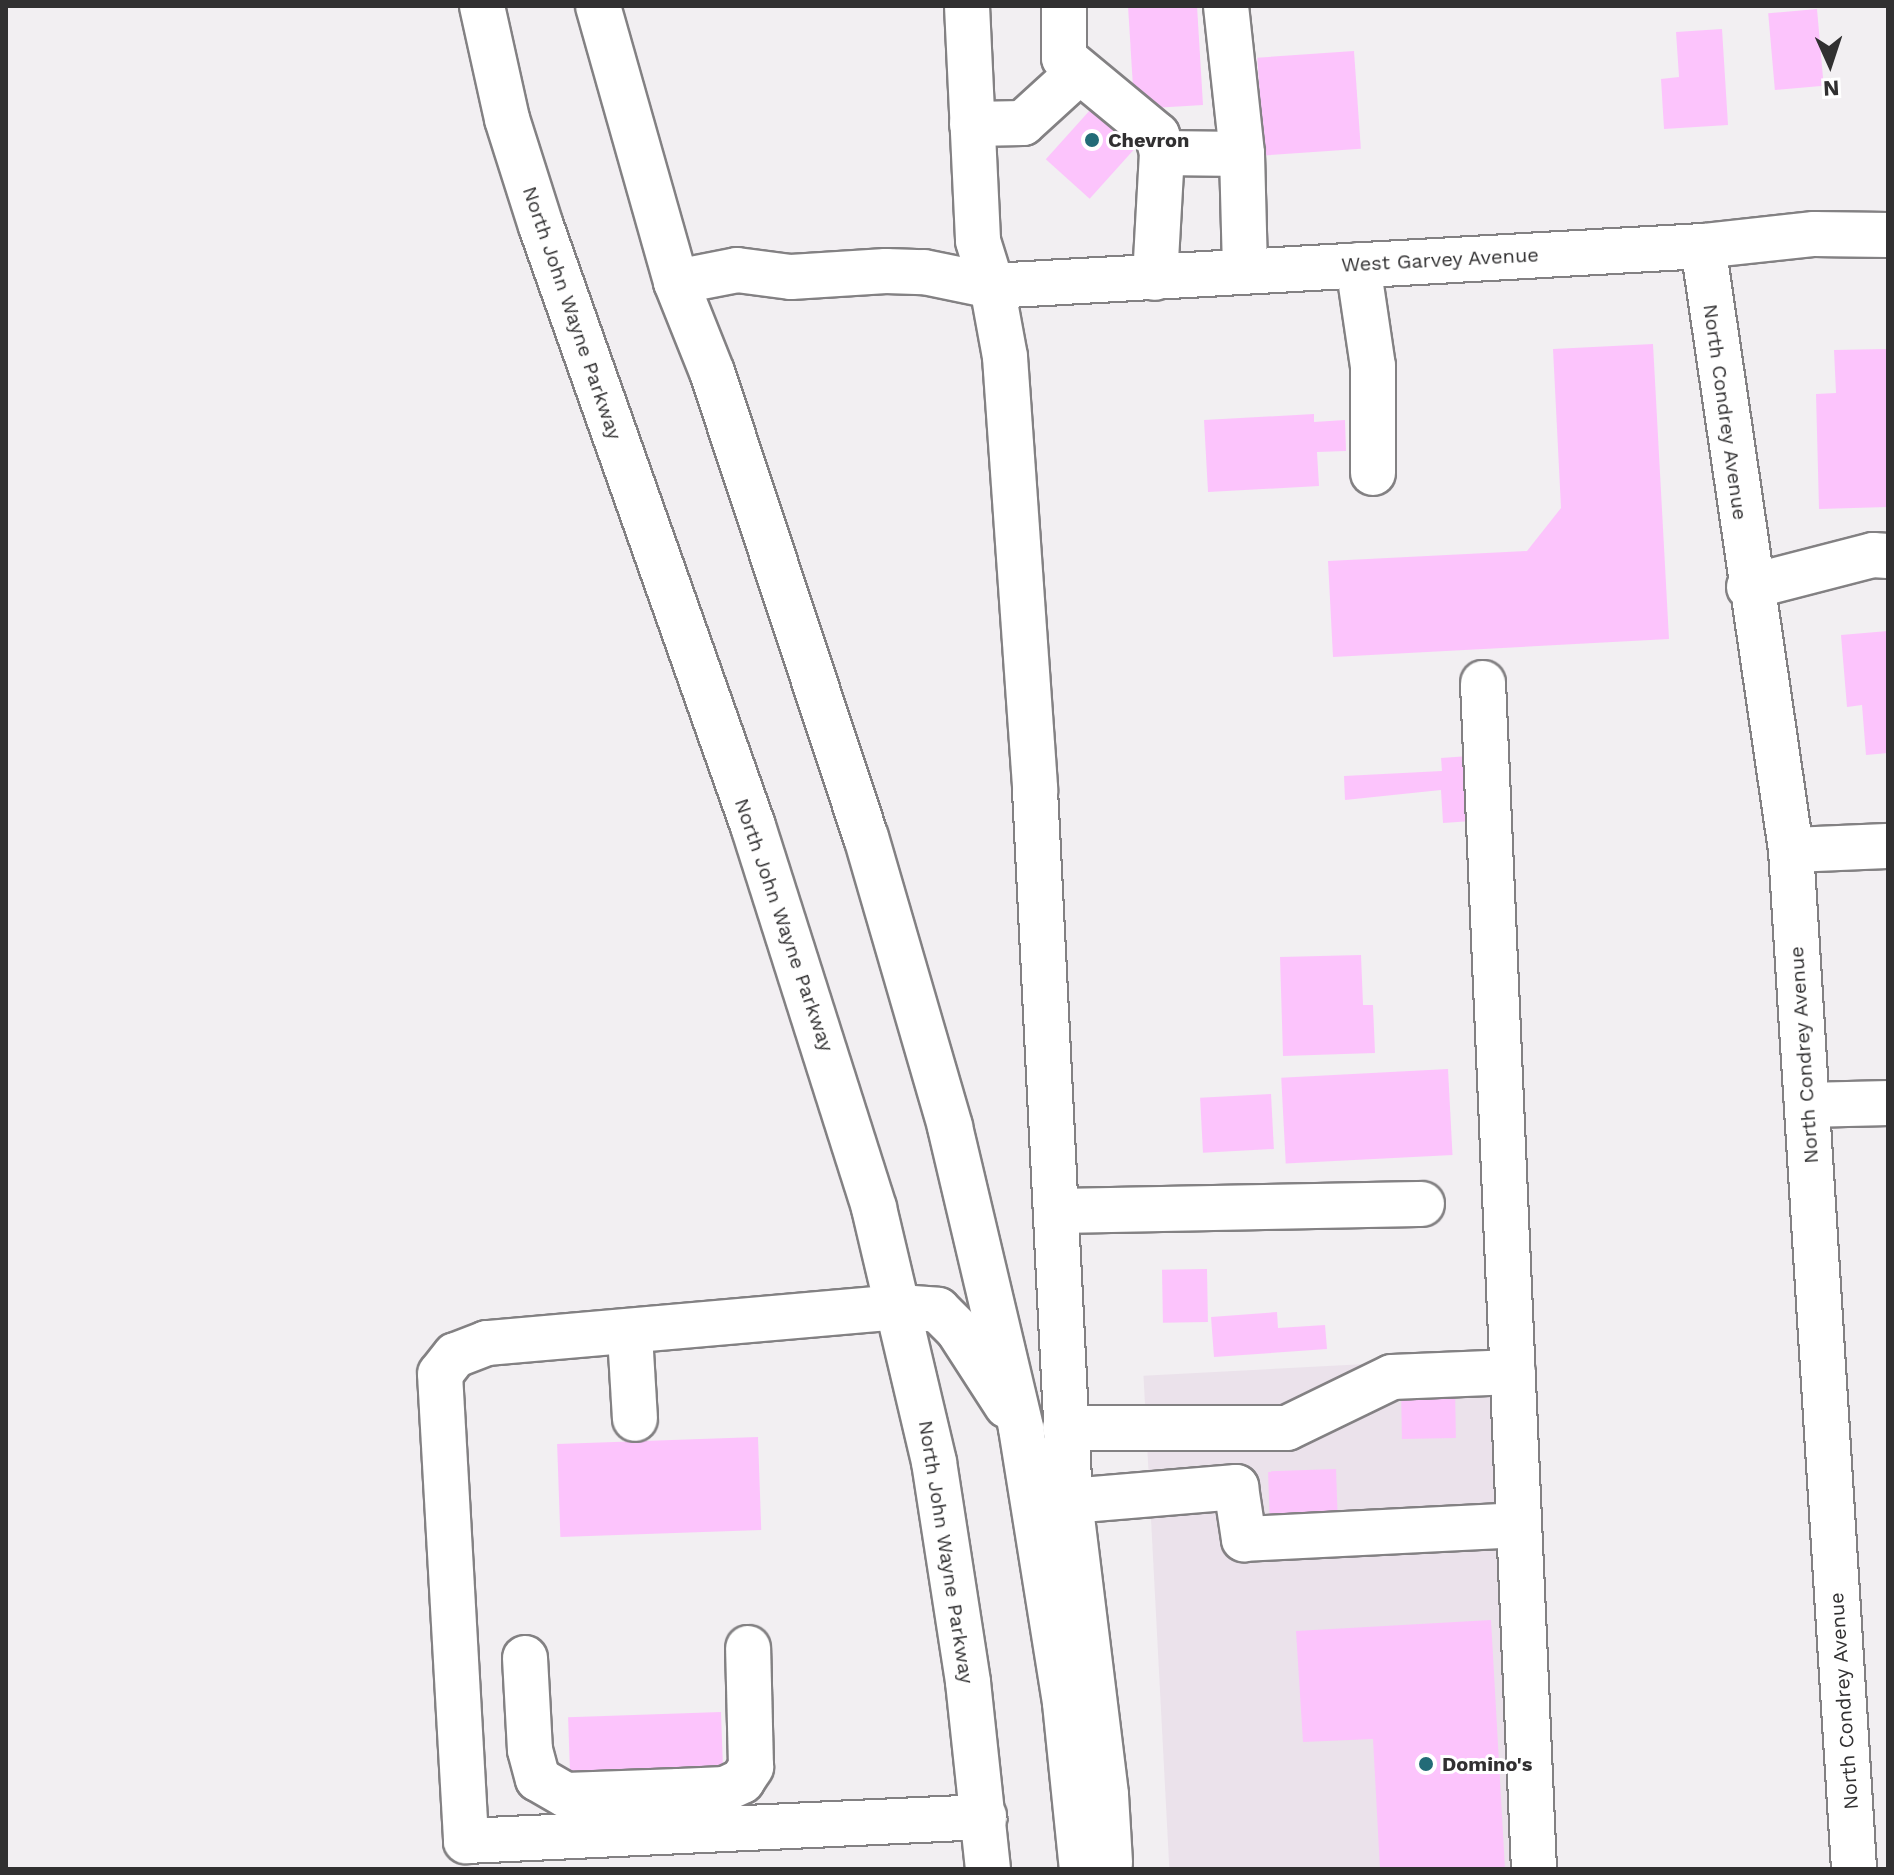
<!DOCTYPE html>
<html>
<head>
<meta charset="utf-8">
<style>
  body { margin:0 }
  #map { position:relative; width:1894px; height:1875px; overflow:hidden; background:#f2eff2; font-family:"Work Sans",sans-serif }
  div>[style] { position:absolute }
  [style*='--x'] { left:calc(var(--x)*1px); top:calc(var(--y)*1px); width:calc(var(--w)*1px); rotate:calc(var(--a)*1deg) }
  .built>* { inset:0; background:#ebe2eb; transform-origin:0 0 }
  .building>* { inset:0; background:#fcc4fc; transform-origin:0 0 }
  .roads { filter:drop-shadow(2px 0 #838183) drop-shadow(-2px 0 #838183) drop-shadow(0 2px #838183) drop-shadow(0 -2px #838183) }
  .minor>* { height:44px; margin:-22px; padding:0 22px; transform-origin:22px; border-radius:22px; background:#fff }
  .major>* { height:44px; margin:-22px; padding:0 22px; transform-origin:22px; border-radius:22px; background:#fff }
  .highway>* { height:44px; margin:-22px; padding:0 22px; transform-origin:22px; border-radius:22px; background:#fff }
  .dots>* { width:22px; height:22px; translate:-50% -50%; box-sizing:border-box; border:4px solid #fff; border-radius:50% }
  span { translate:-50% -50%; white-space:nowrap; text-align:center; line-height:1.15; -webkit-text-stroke:6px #fff; paint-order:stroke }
  .poi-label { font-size:20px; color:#313031; font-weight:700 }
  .left { translate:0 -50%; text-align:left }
  .street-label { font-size:20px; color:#313031 }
  .frame { position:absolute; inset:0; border:8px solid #313031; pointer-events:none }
  .north { position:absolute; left:1790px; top:24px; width:80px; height:80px; -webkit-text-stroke:6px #fff; paint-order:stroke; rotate:177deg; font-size:22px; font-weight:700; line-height:32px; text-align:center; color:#313031 }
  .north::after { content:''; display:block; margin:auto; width:28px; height:36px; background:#313031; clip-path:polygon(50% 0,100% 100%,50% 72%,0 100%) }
</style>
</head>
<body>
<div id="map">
  <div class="built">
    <div style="left:1500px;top:1357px;width:513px;height:357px;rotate:87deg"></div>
  </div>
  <div class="building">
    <div style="clip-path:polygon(1128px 6px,1197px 6px,1203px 105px,1153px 108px,1133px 87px)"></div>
    <div style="left:1817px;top:9px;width:77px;height:49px;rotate:85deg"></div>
    <div style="clip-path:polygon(1722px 29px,1728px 125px,1664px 129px,1661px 79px,1679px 77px,1676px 32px)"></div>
    <div style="left:1354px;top:51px;width:98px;height:97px;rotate:86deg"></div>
    <div style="left:1100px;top:99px;width:59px;height:81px;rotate:42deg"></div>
    <div style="clip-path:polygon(1653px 344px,1669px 639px,1333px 657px,1328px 561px,1527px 551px,1561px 508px,1553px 349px)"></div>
    <div style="clip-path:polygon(1886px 349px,1888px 507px,1819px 509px,1816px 394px,1836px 393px,1834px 350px)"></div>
    <div style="clip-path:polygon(1314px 414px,1314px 422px,1345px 420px,1346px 451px,1317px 452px,1319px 486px,1208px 492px,1204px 420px)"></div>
    <div style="clip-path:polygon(1888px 631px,1888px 753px,1866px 755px,1862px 705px,1847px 707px,1841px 635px)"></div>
    <div style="clip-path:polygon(1469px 756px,1472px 821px,1443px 823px,1441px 790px,1345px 800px,1344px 776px,1442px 771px,1441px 758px)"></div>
    <div style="clip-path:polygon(1361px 955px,1363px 1005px,1373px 1005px,1375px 1053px,1283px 1056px,1280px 957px)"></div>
    <div style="left:1448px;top:1069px;width:86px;height:167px;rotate:87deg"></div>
    <div style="left:1271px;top:1094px;width:55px;height:71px;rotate:87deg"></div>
    <div style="left:1207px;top:1269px;width:53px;height:45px;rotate:89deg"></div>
    <div style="clip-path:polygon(1277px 1312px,1278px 1328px,1325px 1325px,1327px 1349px,1214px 1357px,1211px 1317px)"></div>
    <div style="left:1455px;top:1386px;width:52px;height:54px;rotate:89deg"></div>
    <div style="left:758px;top:1437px;width:93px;height:201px;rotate:88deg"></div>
    <div style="left:1336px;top:1469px;width:54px;height:68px;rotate:88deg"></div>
    <div style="clip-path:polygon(1491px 1620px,1505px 1869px,1380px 1869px,1373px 1739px,1303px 1742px,1296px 1631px)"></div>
    <div style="left:721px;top:1712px;width:65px;height:153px;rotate:88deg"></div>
  </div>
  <div class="roads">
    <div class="minor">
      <div style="--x:1064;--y:6;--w:52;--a:90"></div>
      <div style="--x:1064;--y:58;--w:121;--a:39.6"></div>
      <div style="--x:1157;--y:135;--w:19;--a:74"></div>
      <div style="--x:1162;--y:153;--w:125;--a:93.2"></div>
      <div style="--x:1226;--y:6;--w:149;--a:83.8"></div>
      <div style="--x:1242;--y:154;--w:118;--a:88.5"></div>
      <div style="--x:972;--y:124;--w:51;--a:-1.1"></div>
      <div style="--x:1023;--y:123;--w:76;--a:-42.3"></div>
      <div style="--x:1162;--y:153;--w:80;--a:0.7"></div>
      <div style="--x:1703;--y:246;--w:610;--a:81.71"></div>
      <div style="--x:1791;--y:850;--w:1021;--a:86.46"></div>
      <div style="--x:1358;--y:265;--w:102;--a:81.6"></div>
      <div style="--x:1373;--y:366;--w:107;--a:90"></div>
      <div style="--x:992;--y:286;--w:712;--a:-3.22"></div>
      <div style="--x:1703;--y:246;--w:112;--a:-6.2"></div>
      <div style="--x:1814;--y:234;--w:74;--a:0.8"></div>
      <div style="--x:1749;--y:587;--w:128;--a:-14.5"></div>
      <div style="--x:1873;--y:555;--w:15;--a:4"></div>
      <div style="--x:1483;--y:683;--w:1187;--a:87.54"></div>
      <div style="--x:1791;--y:850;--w:97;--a:-2.4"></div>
      <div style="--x:1807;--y:1105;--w:81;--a:-1.4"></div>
      <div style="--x:1056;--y:1211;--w:366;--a:-1.1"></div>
      <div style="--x:899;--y:1307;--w:414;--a:175"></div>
      <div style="--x:487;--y:1343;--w:34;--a:159"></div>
      <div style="--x:455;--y:1355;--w:24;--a:128"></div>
      <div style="--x:440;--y:1374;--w:468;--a:86.8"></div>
      <div style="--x:466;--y:1841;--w:519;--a:-2.65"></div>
      <div style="--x:630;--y:1335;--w:84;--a:86.6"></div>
      <div style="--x:1065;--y:1428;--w:222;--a:0"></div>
      <div style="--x:1287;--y:1428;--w:117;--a:-25.9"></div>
      <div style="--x:1392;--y:1377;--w:121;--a:-2.4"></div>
      <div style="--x:1070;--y:1501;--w:167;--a:-4.8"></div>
      <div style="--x:1236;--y:1487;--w:53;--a:81.3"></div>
      <div style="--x:1244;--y:1539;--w:275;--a:-2.9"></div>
      <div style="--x:525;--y:1658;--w:92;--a:86.9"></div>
      <div style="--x:530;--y:1750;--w:30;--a:75"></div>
      <div style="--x:538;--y:1779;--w:32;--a:30"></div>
      <div style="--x:566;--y:1795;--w:113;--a:-2"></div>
      <div style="--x:679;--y:1791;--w:46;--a:-2.5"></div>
      <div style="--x:725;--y:1789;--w:19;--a:-25"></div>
      <div style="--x:742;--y:1781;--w:17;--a:-57"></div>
      <div style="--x:751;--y:1767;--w:119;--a:-91.4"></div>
    </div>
    <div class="major">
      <div style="--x:967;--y:6;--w:235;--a:87.3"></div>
      <div style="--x:978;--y:241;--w:47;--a:72.7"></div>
    </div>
    <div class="highway">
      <div style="--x:482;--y:6;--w:116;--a:77.5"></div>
      <div style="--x:507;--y:119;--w:112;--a:72.4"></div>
      <div style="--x:541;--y:226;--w:636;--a:70.54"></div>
      <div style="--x:753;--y:826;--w:401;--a:72.4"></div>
      <div style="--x:874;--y:1208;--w:261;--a:76.7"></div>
      <div style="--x:934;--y:1462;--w:223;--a:81.2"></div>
      <div style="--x:968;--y:1682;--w:188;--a:83.9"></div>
      <div style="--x:598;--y:6;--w:287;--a:74.2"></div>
      <div style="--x:676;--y:282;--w:97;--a:68.2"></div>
      <div style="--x:712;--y:372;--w:490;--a:71.7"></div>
      <div style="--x:866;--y:837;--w:302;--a:73.8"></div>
      <div style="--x:950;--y:1127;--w:309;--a:76.7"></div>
      <div style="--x:1021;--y:1428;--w:278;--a:80.9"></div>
      <div style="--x:1065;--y:1703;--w:167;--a:84.2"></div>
      <div style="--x:676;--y:282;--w:62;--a:-11.1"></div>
      <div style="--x:737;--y:270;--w:54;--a:7.4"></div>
      <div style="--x:791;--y:277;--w:95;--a:-3.6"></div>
      <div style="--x:886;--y:271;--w:38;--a:2"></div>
      <div style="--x:924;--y:272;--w:69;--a:11.6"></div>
      <div style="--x:992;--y:286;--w:72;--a:79.6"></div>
      <div style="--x:1005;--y:357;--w:434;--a:86"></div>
      <div style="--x:1035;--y:790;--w:712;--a:87.18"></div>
      <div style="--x:1070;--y:1501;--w:296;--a:83"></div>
      <div style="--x:1106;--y:1795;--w:68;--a:86.6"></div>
      <div style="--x:899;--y:1307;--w:39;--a:4"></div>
      <div style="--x:938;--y:1310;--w:28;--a:45"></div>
      <div style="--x:958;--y:1330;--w:90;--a:57.2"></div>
    </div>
  </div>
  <div class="dots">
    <div style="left:1092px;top:140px;background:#236b77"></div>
    <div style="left:1426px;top:1764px;background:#236b77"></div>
  </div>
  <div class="poi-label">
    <span class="left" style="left:1108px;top:140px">Chevron</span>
    <span class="left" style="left:1442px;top:1764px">Domino's</span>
  </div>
  <div class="street-label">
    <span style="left:1440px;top:260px;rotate:-3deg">West Garvey Avenue</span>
    <span style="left:572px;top:313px;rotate:71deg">North John Wayne Parkway</span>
    <span style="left:1725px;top:412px;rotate:82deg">North Condrey Avenue</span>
    <span style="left:784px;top:925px;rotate:71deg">North John Wayne Parkway</span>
    <span style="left:1804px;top:1055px;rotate:-94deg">North Condrey Avenue</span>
    <span style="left:946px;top:1552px;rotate:81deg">North John Wayne Parkway</span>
    <span style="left:1844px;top:1701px;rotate:-94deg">North Condrey Avenue</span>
  </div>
  <div class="frame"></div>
  <div class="north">N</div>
</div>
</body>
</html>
